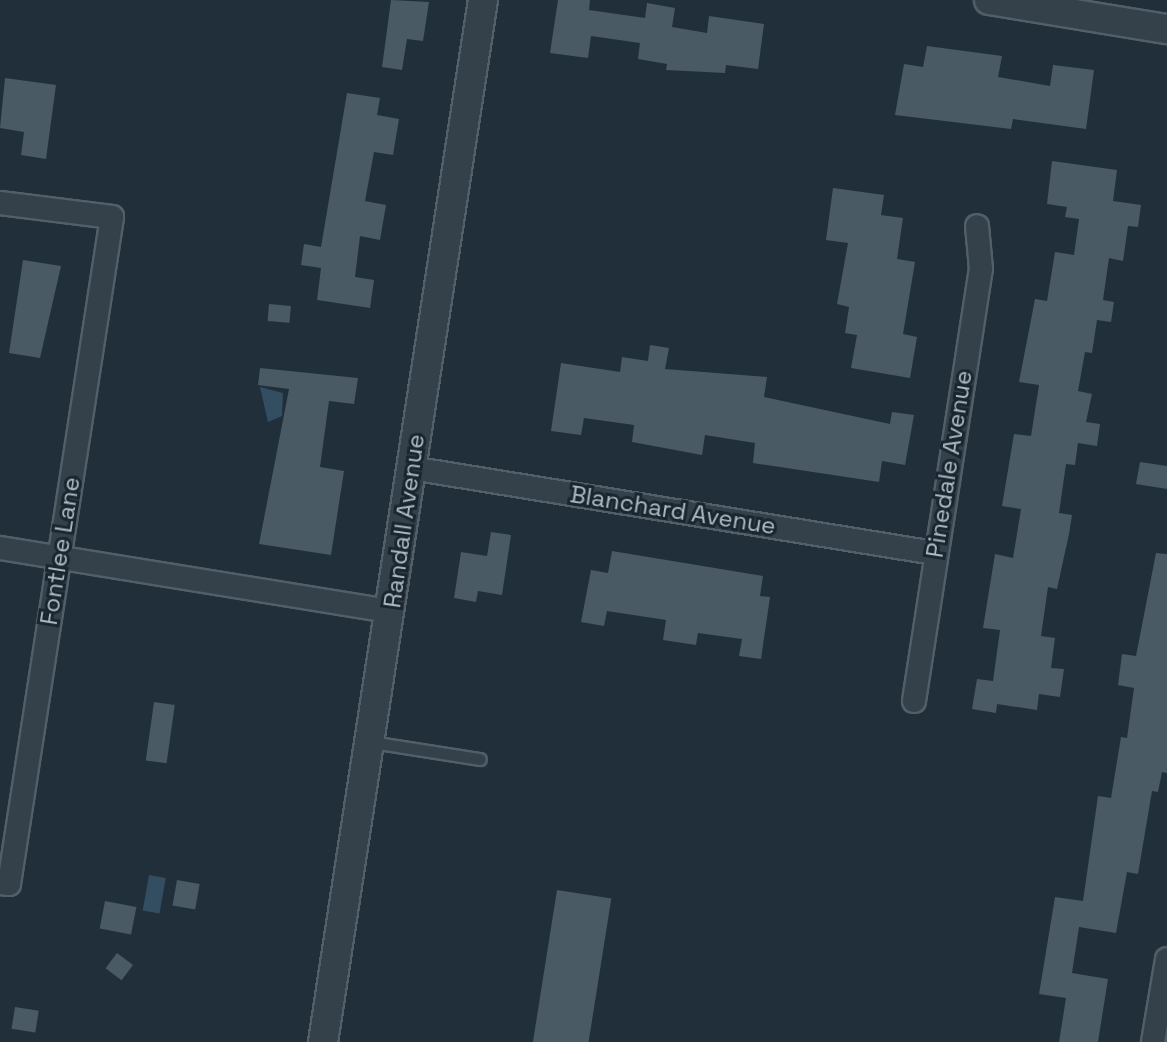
<!DOCTYPE html>
<html>
<head>
<meta charset="utf-8">
<style>
  body { margin:0 }
  #map { position:relative; width:1167px; height:1042px; overflow:hidden; background:#212f3a; font-family:"Space Grotesk",sans-serif }
  div>[style] { position:absolute }
  [style*='--x'] { left:calc(var(--x)*1px); top:calc(var(--y)*1px); width:calc(var(--w)*1px); rotate:calc(var(--a)*1deg) }
  .water>* { inset:0; background:#344e61; transform-origin:0 0 }
  .building>* { inset:0; background:#495a65; transform-origin:0 0 }
  .roads { filter:drop-shadow(2px 0 #525f68) drop-shadow(-2px 0 #525f68) drop-shadow(0 2px #525f68) drop-shadow(0 -2px #525f68) }
  .service>* { height:11px; margin:-5.5px; padding:0 5.5px; transform-origin:5.5px; border-radius:5.5px; background:#35414a }
  .minor>* { height:22px; margin:-11px; padding:0 11px; transform-origin:11px; border-radius:11px; background:#35414a }
  .tertiary>* { height:28px; margin:-14px; padding:0 14px; transform-origin:14px; border-radius:14px; background:#35414a }
  span { translate:-50% -50%; white-space:nowrap; text-align:center; line-height:1.15; -webkit-text-stroke:6px #1a262f; paint-order:stroke }
  .street-label { font-size:24px; color:#afbcc6 }
</style>
</head>
<body>
<div id="map">
  <div class="water">
    <div style="clip-path:polygon(260px 387px,283px 393px,282px 416px,268px 422px)"></div>
    <div style="left:149px;top:875px;width:17px;height:36px;rotate:10deg"></div>
  </div>
  <div class="building">
    <div style="clip-path:polygon(391px 0,429px 2px,423px 41px,407px 39px,402px 70px,382px 67px)"></div>
    <div style="clip-path:polygon(558px 0,590px 0,589px 10px,645px 18px,647px 3px,675px 8px,672px 27px,707px 33px,709px 16px,764px 24px,758px 69px,726px 65px,725px 73px,666px 70px,667px 64px,638px 59px,640px 43px,591px 36px,588px 58px,550px 53px)"></div>
    <div style="clip-path:polygon(927px 46px,1002px 56px,998px 77px,1050px 86px,1053px 65px,1094px 70px,1086px 129px,1013px 119px,1011px 129px,895px 115px,904px 64px,923px 67px)"></div>
    <div style="clip-path:polygon(5px 78px,56px 85px,46px 159px,21px 155px,24px 132px,0 128px)"></div>
    <div style="clip-path:polygon(347px 93px,380px 98px,377px 115px,399px 119px,393px 155px,374px 152px,365px 201px,386px 205px,380px 240px,360px 236px,355px 277px,374px 280px,370px 308px,317px 300px,321px 268px,301px 265px,304px 244px,321px 247px)"></div>
    <div style="clip-path:polygon(1052px 161px,1117px 170px,1113px 201px,1141px 205px,1138px 227px,1128px 226px,1123px 261px,1109px 258px,1103px 300px,1114px 302px,1111px 322px,1097px 320px,1092px 353px,1085px 352px,1078px 391px,1092px 394px,1086px 422px,1100px 424px,1097px 446px,1078px 443px,1075px 465px,1066px 464px,1059px 513px,1072px 515px,1069px 534px,1057px 589px,1048px 587px,1041px 636px,1055px 638px,1051px 668px,1064px 669px,1060px 697px,1039px 694px,1037px 710px,997px 704px,996px 713px,972px 709px,977px 679px,993px 681px,1000px 630px,983px 628px,995px 554px,1013px 558px,1021px 509px,1002px 506px,1014px 434px,1031px 436px,1039px 385px,1019px 382px,1035px 299px,1047px 301px,1055px 252px,1074px 255px,1079px 219px,1065px 217px,1067px 207px,1047px 204px)"></div>
    <div style="clip-path:polygon(833px 188px,884px 195px,881px 215px,903px 218px,897px 259px,915px 262px,903px 334px,917px 337px,910px 378px,851px 368px,857px 335px,845px 333px,849px 307px,837px 304px,848px 243px,826px 240px)"></div>
    <div style="clip-path:polygon(23px 260px,61px 266px,40px 358px,9px 353px)"></div>
    <div style="left:269px;top:304px;width:22px;height:17px;rotate:5deg"></div>
    <div style="clip-path:polygon(650px 345px,669px 348px,665px 369px,767px 377px,764px 397px,890px 424px,892px 412px,914px 415px,905px 465px,882px 461px,879px 482px,753px 463px,755px 443px,705px 435px,702px 455px,632px 442px,634px 425px,584px 418px,581px 435px,551px 431px,561px 363px,620px 372px,622px 357px,648px 361px)"></div>
    <div style="clip-path:polygon(260px 368px,358px 378px,354px 404px,329px 401px,320px 467px,344px 471px,331px 555px,259px 544px,289px 389px,258px 385px)"></div>
    <div style="clip-path:polygon(1140px 462px,1167px 466px,1167px 489px,1136px 484px)"></div>
    <div style="clip-path:polygon(491px 532px,511px 535px,502px 595px,478px 591px,476px 602px,454px 598px,461px 552px,487px 556px)"></div>
    <div style="clip-path:polygon(612px 551px,763px 576px,760px 596px,770px 597px,761px 659px,739px 656px,742px 639px,698px 633px,696px 645px,663px 640px,666px 620px,607px 611px,604px 626px,581px 622px,591px 570px,608px 573px)"></div>
    <div style="clip-path:polygon(1156px 553px,1167px 554px,1167px 773px,1162px 772px,1158px 792px,1152px 791px,1138px 874px,1127px 872px,1116px 933px,1079px 927px,1072px 973px,1108px 979px,1098px 1042px,1059px 1042px,1066px 998px,1039px 994px,1055px 897px,1083px 901px,1098px 796px,1111px 798px,1121px 737px,1127px 738px,1134px 688px,1118px 685px,1122px 654px,1136px 656px)"></div>
    <div style="left:154px;top:702px;width:21px;height:59px;rotate:8deg"></div>
    <div style="left:177px;top:880px;width:23px;height:26px;rotate:10deg"></div>
    <div style="left:557px;top:890px;width:55px;height:154px;rotate:9deg"></div>
    <div style="left:105px;top:901px;width:32px;height:28px;rotate:11deg"></div>
    <div style="left:117px;top:953px;width:20px;height:19px;rotate:37deg"></div>
    <div style="left:15px;top:1007px;width:24px;height:22px;rotate:9deg"></div>
  </div>
  <div class="roads">
    <div class="service">
      <div style="--x:371;--y:742;--w:110;--a:8.9"></div>
    </div>
    <div class="minor">
      <div style="--x:0;--y:203;--w:113;--a:7.1"></div>
      <div style="--x:112;--y:217;--w:675;--a:98.78"></div>
      <div style="--x:9;--y:884;--w:9;--a:-174"></div>
      <div style="--x:411;--y:468;--w:530;--a:9.23"></div>
      <div style="--x:0;--y:548;--w:396;--a:9.2"></div>
      <div style="--x:914;--y:701;--w:437;--a:-81.2"></div>
      <div style="--x:981;--y:269;--w:43;--a:-95.3"></div>
      <div style="--x:1153;--y:1042;--w:84;--a:-80.4"></div>
    </div>
    <div class="tertiary">
      <div style="--x:989;--y:0;--w:180;--a:9.3"></div>
      <div style="--x:323;--y:1042;--w:1054;--a:-81.27"></div>
    </div>
  </div>
  <div class="street-label">
    <span style="left:949px;top:464px;rotate:-81deg">Pinedale Avenue</span>
    <span style="left:673px;top:510px;rotate:9deg">Blanchard Avenue</span>
    <span style="left:404px;top:521px;rotate:-82deg">Randall Avenue</span>
    <span style="left:60px;top:551px;rotate:-81deg">Fontlee Lane</span>
  </div>
</div>
</body>
</html>
